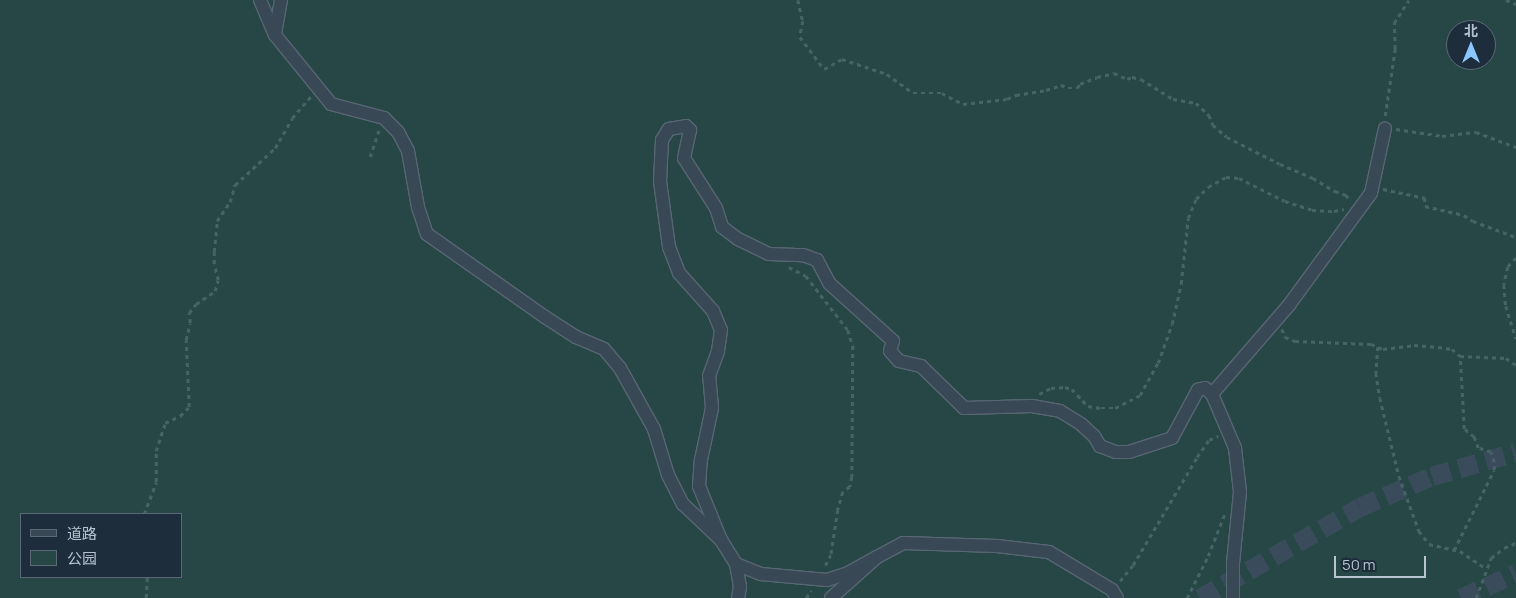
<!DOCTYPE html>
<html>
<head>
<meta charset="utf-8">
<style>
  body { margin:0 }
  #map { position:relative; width:1516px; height:598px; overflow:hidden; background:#243746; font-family:Manrope,"Noto Sans SC",sans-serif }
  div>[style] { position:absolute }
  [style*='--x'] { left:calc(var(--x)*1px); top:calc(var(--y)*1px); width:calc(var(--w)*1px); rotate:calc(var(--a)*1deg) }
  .green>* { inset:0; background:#274747 }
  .highway-tunnel>* { height:19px; margin-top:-9.5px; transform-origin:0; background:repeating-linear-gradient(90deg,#3a4c5b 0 19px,transparent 0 28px) }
  .path>* { height:2.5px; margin-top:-1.25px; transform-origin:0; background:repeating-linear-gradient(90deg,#476464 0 4px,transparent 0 8px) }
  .roads { filter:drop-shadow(1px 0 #586673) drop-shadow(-1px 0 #586673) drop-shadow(0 1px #586673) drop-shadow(0 -1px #586673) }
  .minor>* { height:12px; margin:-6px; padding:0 6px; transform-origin:6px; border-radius:6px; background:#394855 }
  span { translate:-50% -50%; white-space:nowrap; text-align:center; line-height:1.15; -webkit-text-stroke:5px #1e2d3b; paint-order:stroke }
  .legend { position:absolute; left:20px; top:513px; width:162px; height:65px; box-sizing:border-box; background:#1e2d3b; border:1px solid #5b6976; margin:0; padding:6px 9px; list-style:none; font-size:15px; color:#b7c3cf }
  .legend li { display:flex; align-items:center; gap:10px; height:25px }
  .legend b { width:25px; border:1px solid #5b6976 }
  .north { position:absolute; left:1446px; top:20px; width:50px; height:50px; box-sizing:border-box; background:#1e2d3b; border:1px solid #5b6976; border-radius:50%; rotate:0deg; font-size:14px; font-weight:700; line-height:20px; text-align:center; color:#b7c3cf }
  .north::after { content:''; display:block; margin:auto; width:18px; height:22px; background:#8cc6ff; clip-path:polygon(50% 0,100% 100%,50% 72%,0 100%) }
  .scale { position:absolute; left:1334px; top:556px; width:92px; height:22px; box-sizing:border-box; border:2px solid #b7c3cf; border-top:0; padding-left:6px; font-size:15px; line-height:18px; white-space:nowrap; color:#b7c3cf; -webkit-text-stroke:4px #1e2d3b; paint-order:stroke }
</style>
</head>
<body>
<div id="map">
  <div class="green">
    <div style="clip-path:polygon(evenodd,0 0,1516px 0,1516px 598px,0 598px,0 0,1456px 30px,1486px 30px,1486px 60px,1456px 60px,1456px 30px,0 0,21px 514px,181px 514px,181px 577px,21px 577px,21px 514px)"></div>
  </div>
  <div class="highway-tunnel">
    <div style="--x:1200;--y:598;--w:184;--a:-29.6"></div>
    <div style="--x:1360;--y:507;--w:78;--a:-23.3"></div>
    <div style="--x:1432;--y:476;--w:87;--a:-15.9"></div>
    <div style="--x:1461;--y:598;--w:60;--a:-24.4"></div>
  </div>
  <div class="path">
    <div style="--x:798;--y:0;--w:22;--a:77"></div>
    <div style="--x:803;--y:21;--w:16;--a:101"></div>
    <div style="--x:800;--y:37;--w:40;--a:53"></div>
    <div style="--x:824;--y:69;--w:21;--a:-29"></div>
    <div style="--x:842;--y:59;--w:47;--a:18.4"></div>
    <div style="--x:887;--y:74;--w:32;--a:36"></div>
    <div style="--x:913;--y:93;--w:29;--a:0"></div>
    <div style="--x:942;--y:93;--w:24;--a:28"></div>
    <div style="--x:963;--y:104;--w:44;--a:-6.5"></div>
    <div style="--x:1007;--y:99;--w:10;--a:-24"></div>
    <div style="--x:1016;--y:95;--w:30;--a:-9"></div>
    <div style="--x:1046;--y:90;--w:16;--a:-18"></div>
    <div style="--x:1061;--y:85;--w:8;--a:23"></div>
    <div style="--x:1068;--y:88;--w:9;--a:0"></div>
    <div style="--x:1077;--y:88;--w:5;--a:-53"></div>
    <div style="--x:1080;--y:84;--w:18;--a:-22"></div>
    <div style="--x:1097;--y:77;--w:17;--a:-13"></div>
    <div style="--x:1114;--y:73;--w:14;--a:25"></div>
    <div style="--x:1127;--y:79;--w:5;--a:-22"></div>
    <div style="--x:1132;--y:77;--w:9;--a:13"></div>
    <div style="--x:1141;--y:79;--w:38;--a:32"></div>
    <div style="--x:1173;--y:99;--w:23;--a:10"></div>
    <div style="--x:1196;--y:103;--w:18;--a:43"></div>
    <div style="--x:1209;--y:115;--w:11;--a:68"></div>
    <div style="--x:1213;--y:125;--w:18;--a:41"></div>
    <div style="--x:1227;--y:137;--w:59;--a:27"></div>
    <div style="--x:1280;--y:164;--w:36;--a:23"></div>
    <div style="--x:1313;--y:178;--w:26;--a:31"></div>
    <div style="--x:1335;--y:191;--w:12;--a:20"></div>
    <div style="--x:1346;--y:195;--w:6;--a:51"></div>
    <div style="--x:1506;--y:0;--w:11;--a:22"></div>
    <div style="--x:1385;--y:116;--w:68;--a:-81.5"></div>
    <div style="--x:1395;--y:49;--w:26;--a:-92"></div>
    <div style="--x:1394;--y:23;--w:27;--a:-57"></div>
    <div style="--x:1396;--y:129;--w:47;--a:8.7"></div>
    <div style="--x:1442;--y:136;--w:34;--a:-7"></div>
    <div style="--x:1476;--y:132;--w:43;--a:20.6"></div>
    <div style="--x:370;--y:157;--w:28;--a:-72"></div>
    <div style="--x:1383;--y:189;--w:43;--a:12.1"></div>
    <div style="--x:1425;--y:198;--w:8;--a:90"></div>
    <div style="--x:1425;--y:206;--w:40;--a:13"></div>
    <div style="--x:1464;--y:215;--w:11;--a:34"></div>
    <div style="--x:1473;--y:221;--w:46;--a:20.4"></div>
    <div style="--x:1516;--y:258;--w:12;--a:132"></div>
    <div style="--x:1508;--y:267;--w:18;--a:103"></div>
    <div style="--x:1504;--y:285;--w:21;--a:85"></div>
    <div style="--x:1506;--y:306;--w:34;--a:73"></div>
    <div style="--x:789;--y:267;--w:19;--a:28"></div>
    <div style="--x:806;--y:276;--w:68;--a:52.1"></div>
    <div style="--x:848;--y:330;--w:17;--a:73"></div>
    <div style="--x:853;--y:346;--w:131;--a:90.4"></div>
    <div style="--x:852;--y:477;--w:10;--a:101"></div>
    <div style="--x:850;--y:487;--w:9;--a:144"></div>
    <div style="--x:843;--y:492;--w:19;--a:106"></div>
    <div style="--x:838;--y:510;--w:46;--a:98.8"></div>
    <div style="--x:831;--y:555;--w:13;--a:117"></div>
    <div style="--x:1282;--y:329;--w:9;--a:69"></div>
    <div style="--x:1285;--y:337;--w:11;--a:22"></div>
    <div style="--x:1295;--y:341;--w:76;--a:2.3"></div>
    <div style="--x:1371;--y:344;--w:13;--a:23"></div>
    <div style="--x:1383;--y:349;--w:31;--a:-7"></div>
    <div style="--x:1414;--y:345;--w:24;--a:5"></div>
    <div style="--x:1438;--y:347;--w:14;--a:8"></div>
    <div style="--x:1452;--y:349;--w:11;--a:41"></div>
    <div style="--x:1460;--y:356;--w:46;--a:2.5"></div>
    <div style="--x:1506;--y:358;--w:12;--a:35"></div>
    <div style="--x:1378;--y:347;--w:26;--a:94"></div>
    <div style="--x:1376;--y:373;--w:25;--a:81"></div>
    <div style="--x:1380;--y:398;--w:80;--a:76.3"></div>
    <div style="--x:1399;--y:476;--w:59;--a:70"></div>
    <div style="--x:1419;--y:531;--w:16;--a:52"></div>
    <div style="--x:1429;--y:544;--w:32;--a:13"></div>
    <div style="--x:1460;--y:551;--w:32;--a:34"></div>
    <div style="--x:1039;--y:394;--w:13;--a:-27"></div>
    <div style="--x:1051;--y:388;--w:14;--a:-4"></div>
    <div style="--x:1065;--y:387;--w:7;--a:16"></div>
    <div style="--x:1072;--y:389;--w:23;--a:47"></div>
    <div style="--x:1088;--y:406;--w:13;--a:9"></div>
    <div style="--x:1101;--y:408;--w:14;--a:0"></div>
    <div style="--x:1115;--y:408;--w:28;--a:-27"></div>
    <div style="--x:1140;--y:395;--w:37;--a:-61"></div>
    <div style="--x:1158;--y:363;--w:41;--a:-70.3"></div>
    <div style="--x:1172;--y:324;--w:41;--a:-77.3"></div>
    <div style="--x:1181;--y:284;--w:66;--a:-83.9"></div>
    <div style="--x:1188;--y:218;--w:21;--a:-67"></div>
    <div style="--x:1196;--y:199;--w:17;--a:-45"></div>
    <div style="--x:1208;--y:187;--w:21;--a:-29"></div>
    <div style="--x:1226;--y:177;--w:13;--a:4"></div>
    <div style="--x:1239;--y:178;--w:51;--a:26.6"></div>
    <div style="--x:1285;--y:201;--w:28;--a:18"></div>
    <div style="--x:1312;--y:210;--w:22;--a:3"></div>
    <div style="--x:1334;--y:211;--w:10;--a:-11"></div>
    <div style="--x:144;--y:514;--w:34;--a:-69"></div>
    <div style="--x:156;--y:482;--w:31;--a:-90"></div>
    <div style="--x:156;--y:451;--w:29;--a:-72"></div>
    <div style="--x:165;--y:423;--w:17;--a:-25"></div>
    <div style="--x:180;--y:416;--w:13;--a:-45"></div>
    <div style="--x:189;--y:407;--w:67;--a:-92.6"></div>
    <div style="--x:186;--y:340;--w:17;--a:-77"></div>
    <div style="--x:190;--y:323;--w:10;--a:-96"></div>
    <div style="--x:189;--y:313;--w:11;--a:-52"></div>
    <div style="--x:196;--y:304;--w:23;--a:-34"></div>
    <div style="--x:215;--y:291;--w:11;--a:-75"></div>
    <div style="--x:218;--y:280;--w:16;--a:-104"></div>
    <div style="--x:214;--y:264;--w:12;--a:-90"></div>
    <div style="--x:214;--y:252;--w:31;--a:-84"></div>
    <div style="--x:217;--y:221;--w:23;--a:-56"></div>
    <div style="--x:230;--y:202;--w:18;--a:-74"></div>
    <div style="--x:235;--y:185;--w:54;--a:-42.8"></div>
    <div style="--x:275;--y:148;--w:34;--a:-60"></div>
    <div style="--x:292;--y:118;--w:29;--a:-49"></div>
    <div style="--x:1454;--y:550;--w:89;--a:-63.4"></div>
    <div style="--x:1494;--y:470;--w:8;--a:-90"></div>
    <div style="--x:1494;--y:462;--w:10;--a:-107"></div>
    <div style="--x:1491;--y:452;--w:14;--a:-163"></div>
    <div style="--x:1478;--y:448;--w:12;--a:-110"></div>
    <div style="--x:1474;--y:437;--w:13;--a:-141"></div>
    <div style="--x:1464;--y:429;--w:73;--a:-93.1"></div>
    <div style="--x:1120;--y:581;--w:21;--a:-51"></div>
    <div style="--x:1133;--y:565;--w:126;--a:-59.3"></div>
    <div style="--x:1197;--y:457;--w:21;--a:-55"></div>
    <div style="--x:1209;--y:440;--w:10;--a:-24"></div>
    <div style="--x:146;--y:598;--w:21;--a:-87"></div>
    <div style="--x:806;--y:598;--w:9;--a:-54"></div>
    <div style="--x:1187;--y:598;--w:47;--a:-63.4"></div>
    <div style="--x:1208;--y:556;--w:46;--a:-68.4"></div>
    <div style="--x:1476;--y:598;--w:43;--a:-69.4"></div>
    <div style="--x:1491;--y:558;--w:16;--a:-38"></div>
    <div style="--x:1504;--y:548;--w:13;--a:-23"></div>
  </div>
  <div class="roads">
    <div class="minor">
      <div style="--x:260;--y:0;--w:38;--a:67"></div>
      <div style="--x:275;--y:35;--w:89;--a:50.9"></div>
      <div style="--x:331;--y:104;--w:55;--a:14.8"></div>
      <div style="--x:384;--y:118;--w:20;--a:45"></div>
      <div style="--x:398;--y:132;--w:21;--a:62"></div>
      <div style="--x:408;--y:151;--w:57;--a:79.9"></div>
      <div style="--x:418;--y:207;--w:28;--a:72"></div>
      <div style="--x:427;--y:234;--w:144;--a:35.1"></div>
      <div style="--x:545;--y:317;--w:37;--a:33"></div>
      <div style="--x:576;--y:337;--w:30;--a:23"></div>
      <div style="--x:604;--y:349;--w:25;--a:50"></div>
      <div style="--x:620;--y:368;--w:70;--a:60.9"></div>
      <div style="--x:654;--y:429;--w:48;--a:73.1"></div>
      <div style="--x:668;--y:475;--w:33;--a:63"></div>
      <div style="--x:683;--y:504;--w:52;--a:43.5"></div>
      <div style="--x:721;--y:540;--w:28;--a:58"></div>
      <div style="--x:736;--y:564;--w:27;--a:22"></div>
      <div style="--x:761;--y:574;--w:66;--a:5.2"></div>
      <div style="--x:827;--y:580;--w:22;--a:-18"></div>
      <div style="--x:848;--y:573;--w:33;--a:-29"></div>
      <div style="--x:275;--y:34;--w:35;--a:-80"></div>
      <div style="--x:1212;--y:394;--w:118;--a:-49.1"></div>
      <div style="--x:1289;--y:305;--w:139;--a:-53.8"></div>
      <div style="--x:1371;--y:193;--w:66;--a:-77.8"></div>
      <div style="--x:721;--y:540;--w:58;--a:-112.2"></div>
      <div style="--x:699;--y:486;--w:26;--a:-86"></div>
      <div style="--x:701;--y:460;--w:53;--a:-78.1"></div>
      <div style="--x:712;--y:408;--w:32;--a:-95"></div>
      <div style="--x:709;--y:376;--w:27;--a:-70"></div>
      <div style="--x:718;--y:351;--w:21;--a:-82"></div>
      <div style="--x:721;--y:330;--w:21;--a:-113"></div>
      <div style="--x:713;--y:311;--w:51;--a:-131.8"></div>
      <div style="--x:679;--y:273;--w:28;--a:-111"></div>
      <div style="--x:669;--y:247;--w:67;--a:-97.8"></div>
      <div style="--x:660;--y:181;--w:41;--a:-87.2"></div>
      <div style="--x:662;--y:140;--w:13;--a:-58"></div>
      <div style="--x:669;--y:129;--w:17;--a:-10"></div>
      <div style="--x:686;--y:126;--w:6;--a:45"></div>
      <div style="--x:690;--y:130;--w:29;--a:102"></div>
      <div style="--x:684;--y:158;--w:59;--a:57.4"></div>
      <div style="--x:716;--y:208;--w:20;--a:72"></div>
      <div style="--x:722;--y:227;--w:20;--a:37"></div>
      <div style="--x:738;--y:239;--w:34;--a:26"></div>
      <div style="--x:769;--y:254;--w:34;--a:2"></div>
      <div style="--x:803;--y:255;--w:15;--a:20"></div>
      <div style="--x:817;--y:260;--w:27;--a:62"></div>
      <div style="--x:830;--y:284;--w:85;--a:42.1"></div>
      <div style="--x:893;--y:341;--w:10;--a:107"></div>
      <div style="--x:890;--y:351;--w:13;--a:48"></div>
      <div style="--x:899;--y:361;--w:23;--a:13"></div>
      <div style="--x:921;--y:366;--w:60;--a:44.3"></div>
      <div style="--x:964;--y:408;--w:68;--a:-1.7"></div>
      <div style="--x:1032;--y:406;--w:28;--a:10"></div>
      <div style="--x:1060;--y:411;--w:25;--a:32"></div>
      <div style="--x:1081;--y:424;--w:18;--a:43"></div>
      <div style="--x:1094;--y:436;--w:12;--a:59"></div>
      <div style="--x:1100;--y:446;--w:17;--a:21"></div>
      <div style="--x:1116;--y:452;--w:13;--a:0"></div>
      <div style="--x:1129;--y:452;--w:45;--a:-18"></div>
      <div style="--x:1172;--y:438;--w:55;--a:-61.6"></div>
      <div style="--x:1198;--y:390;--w:7;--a:-16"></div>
      <div style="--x:1205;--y:388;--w:9;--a:41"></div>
      <div style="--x:1212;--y:394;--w:59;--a:66.9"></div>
      <div style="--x:1235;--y:448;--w:44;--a:83.5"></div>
      <div style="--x:1240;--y:492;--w:71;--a:95.6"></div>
      <div style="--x:1233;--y:563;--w:35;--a:90"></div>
      <div style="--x:736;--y:564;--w:23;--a:80"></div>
      <div style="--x:740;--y:587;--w:11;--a:100"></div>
      <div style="--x:831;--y:598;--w:62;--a:-41.7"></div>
      <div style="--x:877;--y:557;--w:30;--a:-28"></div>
      <div style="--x:903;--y:543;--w:94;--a:1.8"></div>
      <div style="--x:997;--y:546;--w:52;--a:6.6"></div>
      <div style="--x:1049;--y:552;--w:74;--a:31.1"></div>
      <div style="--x:1112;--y:590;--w:9;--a:58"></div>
    </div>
  </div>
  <ul class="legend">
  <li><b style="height:6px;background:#394855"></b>道路</li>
  <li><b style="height:14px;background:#274747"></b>公园</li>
  </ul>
  <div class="north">北</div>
  <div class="scale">50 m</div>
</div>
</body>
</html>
